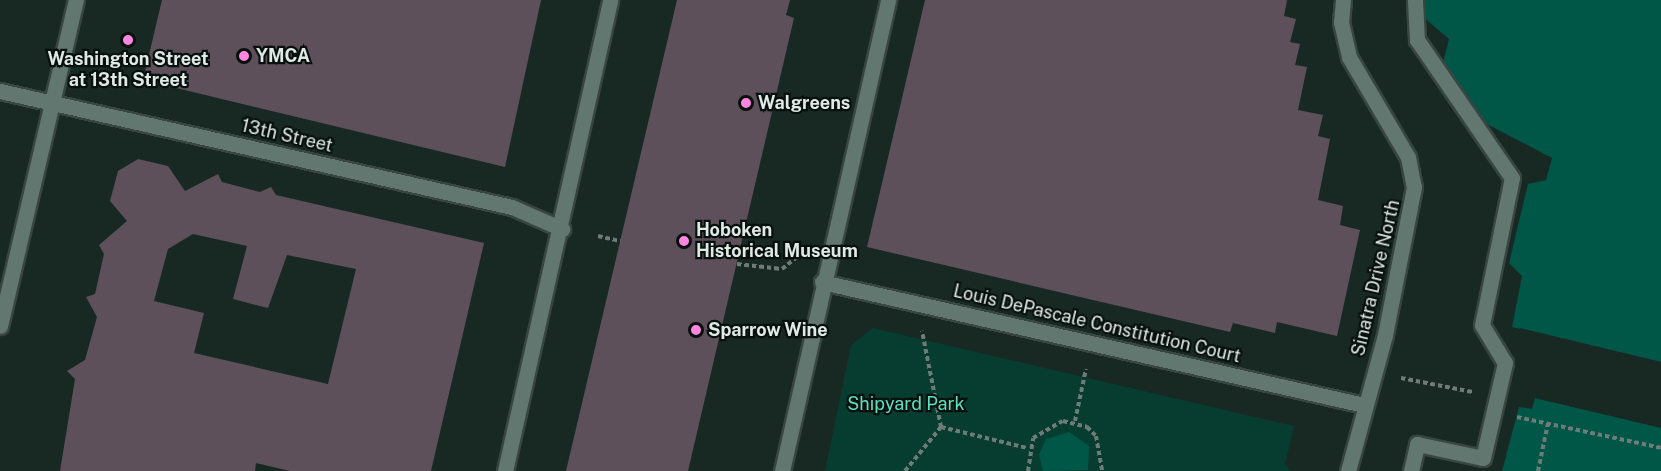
<!DOCTYPE html>
<html>
<head>
<meta charset="utf-8">
<style>
  body { margin:0 }
  #map { position:relative; width:1661px; height:471px; overflow:hidden; background:#182924; font-family:"Public Sans",sans-serif }
  div>[style] { position:absolute }
  [style*='--x'] { left:calc(var(--x)*1px); top:calc(var(--y)*1px); width:calc(var(--w)*1px); rotate:calc(var(--a)*1deg) }
  .green>* { inset:0; background:#073c31 }
  .water>* { inset:0; background:#005747 }
  .pier>* { inset:0; background:#182924; transform-origin:0 0 }
  .building>* { inset:0; background:#5e505a }
  .path>* { height:4px; margin-top:-2px; transform-origin:0; background:repeating-linear-gradient(90deg,#6e7c78 0 4.5px,transparent 0 7.5px) }
  .roads { filter:drop-shadow(2px 0 #384541) drop-shadow(-2px 0 #384541) drop-shadow(0 2px #384541) drop-shadow(0 -2px #384541) }
  .pedestrian>* { height:15px; margin:-7.5px; padding:0 7.5px; transform-origin:7.5px; border-radius:7.5px; background:#637771 }
  .minor>* { height:15px; margin:-7.5px; padding:0 7.5px; transform-origin:7.5px; border-radius:7.5px; background:#637771 }
  .tertiary>* { height:15px; margin:-7.5px; padding:0 7.5px; transform-origin:7.5px; border-radius:7.5px; background:#637771 }
  .secondary>* { height:15px; margin:-7.5px; padding:0 7.5px; transform-origin:7.5px; border-radius:7.5px; background:#637771 }
  .dots>* { width:16px; height:16px; translate:-50% -50%; box-sizing:border-box; border:3px solid #08100d; border-radius:50% }
  span { translate:-50% -50%; white-space:nowrap; text-align:center; line-height:1.15; -webkit-text-stroke:4.5px #08100d; paint-order:stroke }
  .poi-label { font-size:18px; color:#dfe9e6; font-weight:700 }
  .left { translate:0 -50%; text-align:left }
  .street-label { font-size:18px; color:#dfe9e6 }
  .park-label { font-size:18px; color:#5ce1c1 }
</style>
</head>
<body>
<div id="map">
  <div class="green">
    <div style="clip-path:polygon(873px 328px,1294px 426px,1285px 464px,1291px 471px,825px 471px,851px 345px)"></div>
  </div>
  <div class="water">
    <div style="clip-path:polygon(1425px 0,1661px 0,1661px 362px,1512px 327px,1522px 276px,1509px 263px,1528px 184px,1546px 180px,1552px 158px,1487px 124px,1443px 63px,1449px 39px,1422px 16px)"></div>
    <div style="clip-path:polygon(1535px 398px,1661px 428px,1661px 471px,1502px 471px,1519px 407px,1532px 409px)"></div>
    <div style="clip-path:polygon(1069px 432px,1089px 446px,1088px 470px,1043px 471px,1039px 455px,1046px 439px)"></div>
  </div>
  <div class="pier">
    <div style="clip-path:polygon(1520px 328px,1661px 362px,1661px 365px,1521px 332px)"></div>
    <div style="left:1536px;top:395px;width:129px;height:3px;rotate:13deg"></div>
  </div>
  <div class="building">
    <div style="clip-path:polygon(162px 0,541px 0,505px 167px,143px 80px)"></div>
    <div style="clip-path:polygon(677px 0,790px 0,786px 15px,794px 18px,688px 471px,566px 471px)"></div>
    <div style="clip-path:polygon(925px 0,1287px 0,1284px 16px,1296px 19px,1290px 42px,1300px 44px,1295px 65px,1307px 67px,1298px 110px,1323px 115px,1318px 136px,1330px 139px,1318px 200px,1343px 206px,1340px 225px,1360px 230px,1337px 336px,1277px 322px,1275px 333px,1233px 323px,1230px 332px,867px 247px)"></div>
    <div style="clip-path:polygon(evenodd,138px 159px,168px 166px,185px 191px,218px 174px,222px 182px,260px 192px,271px 187px,276px 195px,484px 243px,431px 471px,290px 471px,256px 463px,255px 471px,60px 471px,75px 379px,67px 371px,85px 360px,97px 317px,86px 297px,95px 294px,104px 254px,99px 245px,127px 221px,110px 201px,118px 171px,138px 159px,193px 234px,247px 246px,233px 299px,268px 308px,287px 255px,356px 269px,328px 384px,194px 353px,204px 313px,154px 301px,168px 249px,193px 234px)"></div>
  </div>
  <div class="path">
    <div style="--x:598;--y:236;--w:23;--a:13"></div>
    <div style="--x:737;--y:264;--w:45;--a:6.3"></div>
    <div style="--x:782;--y:269;--w:28;--a:-39"></div>
    <div style="--x:1401;--y:378;--w:73;--a:11"></div>
    <div style="--x:1517;--y:417;--w:147;--a:12.1"></div>
    <div style="--x:1075;--y:421;--w:53;--a:-78.1"></div>
    <div style="--x:941;--y:427;--w:89;--a:13.7"></div>
    <div style="--x:905;--y:471;--w:57;--a:-50.7"></div>
    <div style="--x:941;--y:427;--w:98;--a:-101.2"></div>
    <div style="--x:1028;--y:471;--w:33;--a:-81"></div>
    <div style="--x:1033;--y:438;--w:34;--a:-30"></div>
    <div style="--x:1063;--y:421;--w:25;--a:14"></div>
    <div style="--x:1087;--y:427;--w:13;--a:45"></div>
    <div style="--x:1096;--y:436;--w:36;--a:80"></div>
    <div style="--x:1538;--y:471;--w:49;--a:-78.2"></div>
  </div>
  <div class="roads">
    <div class="pedestrian">
      <div style="--x:1411;--y:471;--w:28;--a:-77"></div>
      <div style="--x:1417;--y:444;--w:67;--a:12"></div>
      <div style="--x:1483;--y:458;--w:98;--a:-77"></div>
      <div style="--x:1505;--y:363;--w:44;--a:-121.2"></div>
      <div style="--x:1482;--y:325;--w:150;--a:-78.5"></div>
      <div style="--x:1512;--y:178;--w:168;--a:-124.5"></div>
      <div style="--x:1417;--y:40;--w:40;--a:-92.9"></div>
    </div>
    <div class="minor">
      <div style="--x:1343;--y:0;--w:22;--a:95"></div>
      <div style="--x:1341;--y:22;--w:36;--a:77"></div>
      <div style="--x:1349;--y:57;--w:116;--a:59.5"></div>
      <div style="--x:1408;--y:157;--w:31;--a:79"></div>
      <div style="--x:1414;--y:187;--w:151;--a:101.1"></div>
      <div style="--x:1385;--y:335;--w:141;--a:105.2"></div>
      <div style="--x:0;--y:91;--w:525;--a:12.77"></div>
      <div style="--x:512;--y:207;--w:55;--a:23.7"></div>
      <div style="--x:822;--y:282;--w:556;--a:12.79"></div>
      <div style="--x:782;--y:471;--w:483;--a:-77.3"></div>
    </div>
    <div class="tertiary">
      <div style="--x:505;--y:471;--w:483;--a:-77.4"></div>
    </div>
    <div class="secondary">
      <div style="--x:0;--y:326;--w:335;--a:-76.9"></div>
    </div>
  </div>
  <div class="dots">
    <div style="left:128px;top:40px;background:#fe86e1"></div>
    <div style="left:244px;top:56px;background:#fe86e1"></div>
    <div style="left:746px;top:103px;background:#fe86e1"></div>
    <div style="left:684px;top:241px;background:#fe86e1"></div>
    <div style="left:696px;top:330px;background:#fe86e1"></div>
  </div>
  <div class="poi-label">
    <span class="left" style="left:256px;top:56px">YMCA</span>
    <span style="left:128px;top:70px">Washington Street<br>at 13th Street</span>
    <span class="left" style="left:758px;top:103px">Walgreens</span>
    <span class="left" style="left:696px;top:241px">Hoboken<br>Historical Museum</span>
    <span class="left" style="left:708px;top:330px">Sparrow Wine</span>
  </div>
  <div class="street-label">
    <span style="left:287px;top:136px;rotate:13deg">13th Street</span>
    <span style="left:1376px;top:278px;rotate:-77deg">Sinatra Drive North</span>
    <span style="left:1097px;top:324px;rotate:13deg">Louis DePascale Constitution Court</span>
  </div>
  <div class="park-label">
    <span style="left:906px;top:404px">Shipyard Park</span>
  </div>
</div>
</body>
</html>
